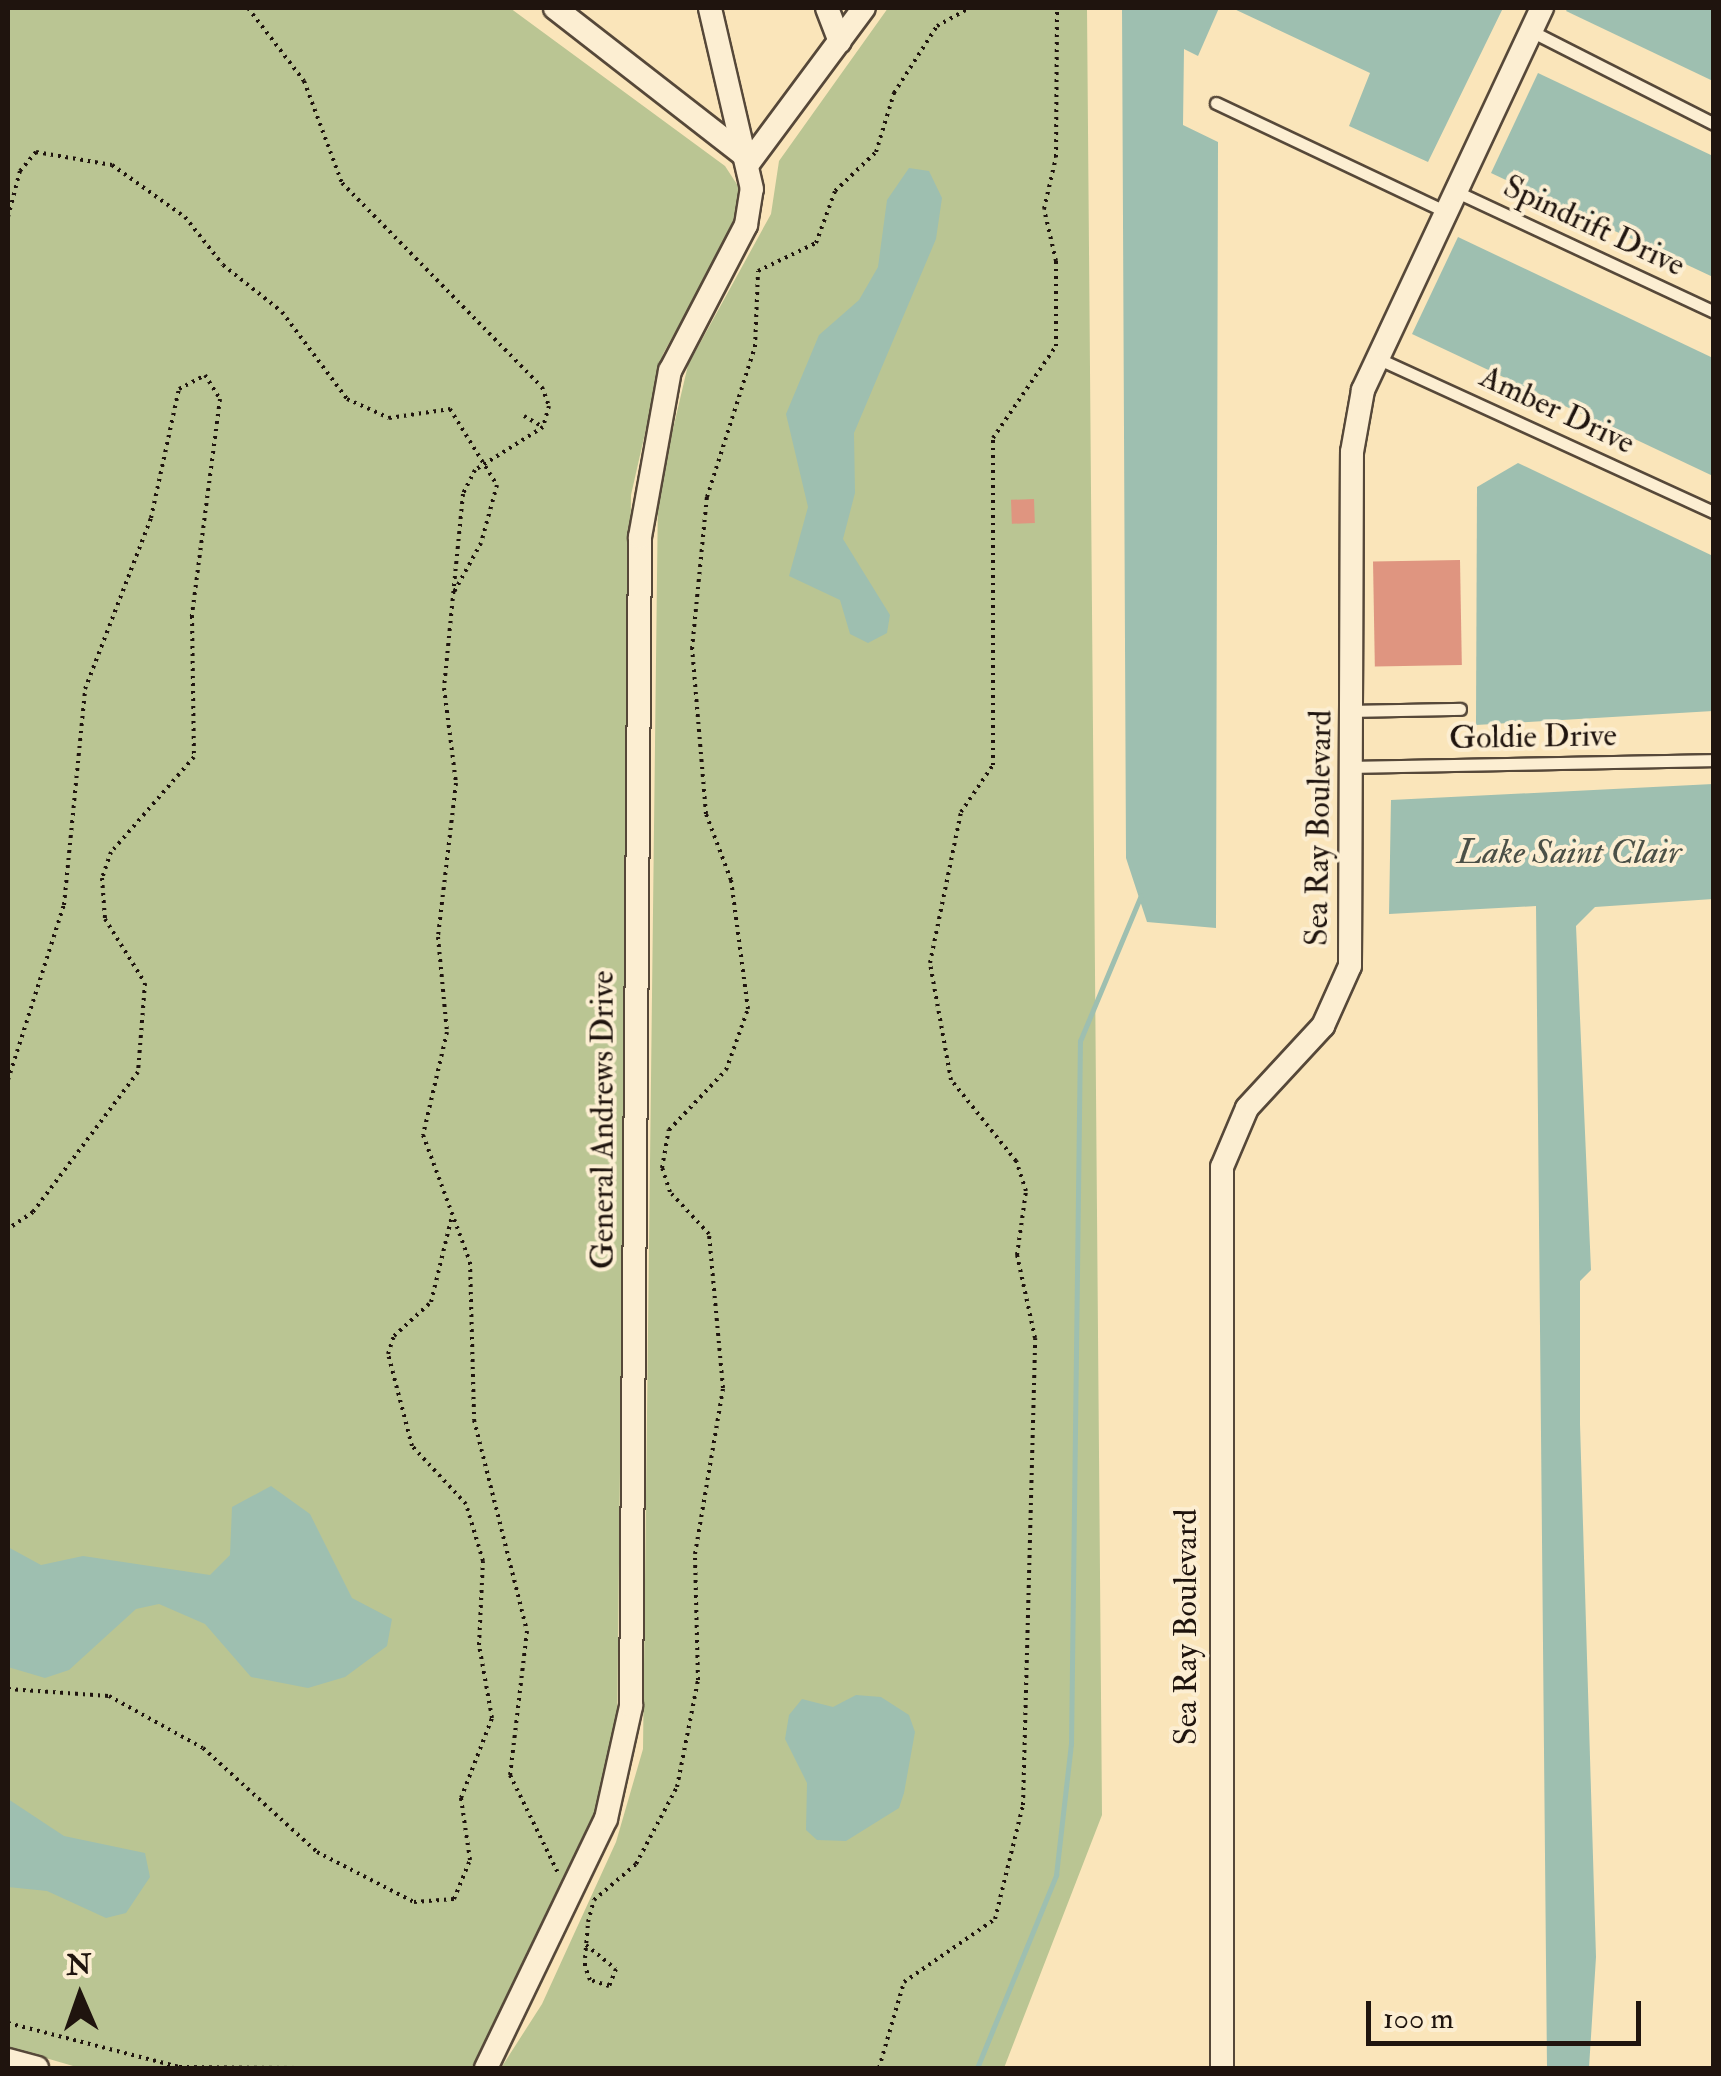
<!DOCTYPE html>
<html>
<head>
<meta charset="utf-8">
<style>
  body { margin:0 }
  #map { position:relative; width:1721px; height:2076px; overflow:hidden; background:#fae5ba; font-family:"IM FELL Double Pica",serif }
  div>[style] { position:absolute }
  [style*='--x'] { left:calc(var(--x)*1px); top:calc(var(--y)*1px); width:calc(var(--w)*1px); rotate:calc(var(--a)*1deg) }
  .green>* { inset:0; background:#bac593 }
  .water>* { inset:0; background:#9ebfb0 }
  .stream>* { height:5px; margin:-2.5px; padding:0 2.5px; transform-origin:2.5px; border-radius:2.5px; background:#9ebfb0 }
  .building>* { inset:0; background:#df9580; transform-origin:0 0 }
  .path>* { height:4px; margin-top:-2px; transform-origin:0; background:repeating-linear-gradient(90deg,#1f140e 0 2.5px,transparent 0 7.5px) }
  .roads { filter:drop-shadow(2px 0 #564839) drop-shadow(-2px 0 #564839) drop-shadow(0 2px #564839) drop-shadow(0 -2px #564839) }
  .service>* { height:11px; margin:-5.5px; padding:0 5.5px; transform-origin:5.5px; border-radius:5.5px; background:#fceed2 }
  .minor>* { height:22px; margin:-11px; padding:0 11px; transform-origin:11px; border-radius:11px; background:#fceed2 }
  span { translate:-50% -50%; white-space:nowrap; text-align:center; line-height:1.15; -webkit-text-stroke:8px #fceed2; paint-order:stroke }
  .street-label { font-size:32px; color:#1f140e }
  .water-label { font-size:35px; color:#4b5047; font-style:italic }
  .frame { position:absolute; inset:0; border:10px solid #1f140e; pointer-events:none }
  .north { position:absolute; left:30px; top:1946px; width:100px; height:100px; -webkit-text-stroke:8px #fceed2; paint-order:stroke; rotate:358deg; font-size:28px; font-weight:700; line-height:40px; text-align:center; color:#1f140e }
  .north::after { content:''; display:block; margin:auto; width:35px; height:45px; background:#1f140e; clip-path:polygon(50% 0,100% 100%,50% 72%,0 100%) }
  .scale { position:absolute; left:1366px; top:2001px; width:275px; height:45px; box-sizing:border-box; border:5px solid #1f140e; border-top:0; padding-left:12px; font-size:30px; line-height:35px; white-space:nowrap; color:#1f140e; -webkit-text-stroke:8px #fceed2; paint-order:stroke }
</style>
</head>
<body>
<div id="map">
  <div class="green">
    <div style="clip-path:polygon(8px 8px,510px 8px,725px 166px,742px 192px,728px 237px,663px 354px,631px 495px,617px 1739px,593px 1825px,475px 2068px,80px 2068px,8px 2047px)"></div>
    <div style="clip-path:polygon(888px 8px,1087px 8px,1102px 1815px,1004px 2068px,501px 2068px,542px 2004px,616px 1842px,643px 1749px,658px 493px,688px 365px,771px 214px,779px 161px)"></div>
  </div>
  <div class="water">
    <div style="clip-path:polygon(1122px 8px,1219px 8px,1198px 56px,1184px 49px,1183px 125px,1218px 142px,1216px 928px,1147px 922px,1126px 858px)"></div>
    <div style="clip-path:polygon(1232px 8px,1503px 8px,1428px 162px,1349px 126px,1370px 73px)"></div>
    <div style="clip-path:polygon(1568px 8px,1713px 8px,1713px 81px,1566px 11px)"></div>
    <div style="clip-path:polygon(1538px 73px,1713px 156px,1713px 277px,1491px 173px)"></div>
    <div style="clip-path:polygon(909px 168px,929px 171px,942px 198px,936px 239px,854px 433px,855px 493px,843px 539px,890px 615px,887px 633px,868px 643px,850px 634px,840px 600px,789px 576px,808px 507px,786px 414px,819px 335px,859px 300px,878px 267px,887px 200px)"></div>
    <div style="clip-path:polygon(1458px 237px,1713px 358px,1713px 476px,1412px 334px)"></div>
    <div style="clip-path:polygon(1518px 463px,1713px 556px,1713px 711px,1476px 725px,1477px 487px)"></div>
    <div style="clip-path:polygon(1713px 784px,1713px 899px,1595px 907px,1576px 926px,1591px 1270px,1580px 1281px,1580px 1424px,1596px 1957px,1589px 2068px,1547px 2068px,1536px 906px,1389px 914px,1391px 800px)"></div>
    <div style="clip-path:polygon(271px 1486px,310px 1514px,352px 1598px,392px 1619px,387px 1646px,345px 1677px,308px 1688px,251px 1677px,205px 1624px,159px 1604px,136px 1609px,69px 1670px,45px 1678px,8px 1667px,8px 1547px,41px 1565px,83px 1556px,210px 1575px,230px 1555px,232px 1507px)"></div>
    <div style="clip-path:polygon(856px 1695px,881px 1697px,909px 1715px,915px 1732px,904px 1793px,899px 1808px,846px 1841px,817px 1840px,806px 1830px,807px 1783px,785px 1739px,789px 1715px,802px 1699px,833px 1707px)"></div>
    <div style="clip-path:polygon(8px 1799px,64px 1836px,145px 1853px,150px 1877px,126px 1913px,106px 1918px,47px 1891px,8px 1887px)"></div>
  </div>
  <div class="stream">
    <div style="--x:977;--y:2068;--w:209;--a:-67.7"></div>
    <div style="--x:1056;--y:1875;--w:132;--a:-83.5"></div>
    <div style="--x:1071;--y:1744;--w:703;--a:-89.27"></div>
    <div style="--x:1080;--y:1041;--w:158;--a:-67.3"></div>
  </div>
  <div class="building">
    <div style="left:1034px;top:499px;width:24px;height:23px;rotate:88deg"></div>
    <div style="left:1460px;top:560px;width:105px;height:87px;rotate:89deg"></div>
  </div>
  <div class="path">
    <div style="--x:248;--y:8;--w:92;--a:52.5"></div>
    <div style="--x:304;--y:81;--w:109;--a:69.6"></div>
    <div style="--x:342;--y:183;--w:286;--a:45.6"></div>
    <div style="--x:542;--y:387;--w:20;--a:70"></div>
    <div style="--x:549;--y:406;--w:22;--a:106"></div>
    <div style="--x:543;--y:427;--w:80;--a:147.7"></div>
    <div style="--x:475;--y:470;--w:27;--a:117"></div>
    <div style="--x:463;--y:494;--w:195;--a:95.6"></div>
    <div style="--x:444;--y:688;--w:96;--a:82.8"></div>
    <div style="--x:456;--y:783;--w:155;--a:96.7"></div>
    <div style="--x:438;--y:937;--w:95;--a:84.6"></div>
    <div style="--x:447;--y:1032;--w:106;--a:103.1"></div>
    <div style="--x:423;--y:1135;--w:135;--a:69.7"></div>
    <div style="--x:470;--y:1262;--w:158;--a:88.5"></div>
    <div style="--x:474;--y:1420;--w:218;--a:75.9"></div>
    <div style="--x:527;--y:1631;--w:145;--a:96.7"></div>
    <div style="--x:510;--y:1775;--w:111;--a:63.9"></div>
    <div style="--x:8;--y:217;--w:48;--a:-75.4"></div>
    <div style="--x:20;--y:171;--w:25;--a:-50"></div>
    <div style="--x:36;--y:152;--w:77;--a:9.7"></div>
    <div style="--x:112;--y:165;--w:90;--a:35.5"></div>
    <div style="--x:185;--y:217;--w:61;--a:51.6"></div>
    <div style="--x:223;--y:265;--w:75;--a:38.5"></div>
    <div style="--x:282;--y:312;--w:109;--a:53.2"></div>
    <div style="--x:347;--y:399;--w:46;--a:24.3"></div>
    <div style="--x:389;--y:418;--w:62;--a:-8.4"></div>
    <div style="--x:450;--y:409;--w:89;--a:58.3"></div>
    <div style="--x:497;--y:485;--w:60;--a:105.4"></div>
    <div style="--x:481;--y:543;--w:58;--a:118.8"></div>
    <div style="--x:524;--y:416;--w:20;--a:30"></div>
    <div style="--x:8;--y:1080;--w:184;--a:-72.3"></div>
    <div style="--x:64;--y:905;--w:217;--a:-84.4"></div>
    <div style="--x:85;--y:689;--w:183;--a:-68.9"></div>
    <div style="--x:151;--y:518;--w:132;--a:-77.8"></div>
    <div style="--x:179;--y:389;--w:30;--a:-28"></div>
    <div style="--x:205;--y:375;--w:28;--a:58"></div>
    <div style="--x:220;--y:399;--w:219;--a:97.4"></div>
    <div style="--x:192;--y:616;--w:141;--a:89.2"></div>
    <div style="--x:194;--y:757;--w:126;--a:131.1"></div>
    <div style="--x:111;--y:852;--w:28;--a:109"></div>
    <div style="--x:102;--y:878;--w:41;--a:85.8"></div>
    <div style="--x:105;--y:919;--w:75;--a:58"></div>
    <div style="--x:145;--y:983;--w:89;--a:94.5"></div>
    <div style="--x:138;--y:1072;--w:175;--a:126.9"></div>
    <div style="--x:33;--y:1212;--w:30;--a:146"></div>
    <div style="--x:8;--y:1689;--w:101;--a:4"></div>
    <div style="--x:109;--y:1696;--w:107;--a:29"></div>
    <div style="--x:203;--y:1748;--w:154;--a:42.4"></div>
    <div style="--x:317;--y:1852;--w:109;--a:27.3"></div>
    <div style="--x:414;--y:1902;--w:40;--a:-4.3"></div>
    <div style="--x:454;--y:1899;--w:42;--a:-67.7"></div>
    <div style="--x:470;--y:1860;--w:63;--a:-98.3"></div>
    <div style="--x:461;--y:1798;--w:86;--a:-68.8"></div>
    <div style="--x:492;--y:1718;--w:74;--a:-100.1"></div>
    <div style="--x:479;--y:1645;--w:84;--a:-87.3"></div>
    <div style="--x:483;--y:1561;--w:59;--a:-106.6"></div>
    <div style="--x:466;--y:1504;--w:79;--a:-133"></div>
    <div style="--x:412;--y:1446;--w:95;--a:-104.6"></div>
    <div style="--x:388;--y:1354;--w:19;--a:-72"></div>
    <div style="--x:394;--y:1336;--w:50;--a:-42.6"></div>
    <div style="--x:431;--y:1302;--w:89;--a:-76.3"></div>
    <div style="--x:586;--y:1945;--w:38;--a:39"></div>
    <div style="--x:616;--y:1969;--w:18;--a:112"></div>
    <div style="--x:609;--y:1986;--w:20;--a:-162"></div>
    <div style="--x:590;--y:1980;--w:15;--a:-110"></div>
    <div style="--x:585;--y:1966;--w:8;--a:-90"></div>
    <div style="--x:585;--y:1958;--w:36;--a:-85"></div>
    <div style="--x:588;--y:1922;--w:23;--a:-75"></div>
    <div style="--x:594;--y:1900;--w:55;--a:-40.6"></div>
    <div style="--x:636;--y:1864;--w:87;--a:-62"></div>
    <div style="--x:677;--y:1787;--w:109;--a:-78.9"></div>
    <div style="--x:698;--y:1680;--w:126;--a:-91.4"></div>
    <div style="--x:695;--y:1554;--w:168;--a:-80.4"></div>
    <div style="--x:723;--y:1388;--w:155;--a:-95.2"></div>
    <div style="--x:709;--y:1234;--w:57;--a:-132.9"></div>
    <div style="--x:670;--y:1192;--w:25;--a:-108"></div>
    <div style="--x:662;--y:1168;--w:39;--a:-80"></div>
    <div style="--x:669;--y:1130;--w:83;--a:-46.5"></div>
    <div style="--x:726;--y:1070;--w:65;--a:-70.2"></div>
    <div style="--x:748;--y:1009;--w:130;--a:-97.5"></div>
    <div style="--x:731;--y:880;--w:71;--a:-110.7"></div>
    <div style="--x:706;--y:814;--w:166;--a:-94.8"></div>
    <div style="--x:692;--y:649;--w:153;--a:-84.4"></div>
    <div style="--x:707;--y:497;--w:157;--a:-72.3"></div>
    <div style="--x:755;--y:347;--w:76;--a:-87.7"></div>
    <div style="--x:758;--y:271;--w:64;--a:-25.8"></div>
    <div style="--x:816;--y:243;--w:55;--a:-69.9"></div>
    <div style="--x:835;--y:191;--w:57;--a:-43.6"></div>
    <div style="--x:876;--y:152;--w:62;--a:-73"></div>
    <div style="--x:894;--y:93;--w:80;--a:-57.3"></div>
    <div style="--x:937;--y:26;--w:38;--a:-29"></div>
    <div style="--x:8;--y:2023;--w:177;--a:14.4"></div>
    <div style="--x:179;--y:2067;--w:121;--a:0.5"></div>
    <div style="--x:879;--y:2068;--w:90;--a:-73.8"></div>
    <div style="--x:904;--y:1982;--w:111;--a:-34.7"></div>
    <div style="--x:995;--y:1919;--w:117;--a:-76.2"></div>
    <div style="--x:1023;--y:1805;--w:467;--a:-88.5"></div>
    <div style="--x:1035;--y:1338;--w:85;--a:-102.2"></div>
    <div style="--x:1017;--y:1255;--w:65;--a:-82"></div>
    <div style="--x:1026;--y:1191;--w:32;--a:-108"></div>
    <div style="--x:1016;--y:1161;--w:104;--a:-128.7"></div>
    <div style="--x:951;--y:1080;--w:119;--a:-100.2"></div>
    <div style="--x:930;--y:963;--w:154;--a:-78.4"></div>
    <div style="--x:961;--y:812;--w:57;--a:-55.8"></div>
    <div style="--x:993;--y:765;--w:327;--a:-90"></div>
    <div style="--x:993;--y:438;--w:112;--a:-55.6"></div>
    <div style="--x:1056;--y:346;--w:85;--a:-90"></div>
    <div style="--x:1056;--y:261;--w:53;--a:-103"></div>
    <div style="--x:1044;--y:209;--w:53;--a:-77"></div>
    <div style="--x:1056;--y:157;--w:149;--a:-89.6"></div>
  </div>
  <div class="roads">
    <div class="service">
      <div style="--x:1531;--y:31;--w:205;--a:26.9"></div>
      <div style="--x:1216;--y:103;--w:250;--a:25.3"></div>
      <div style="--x:1455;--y:191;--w:286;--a:25"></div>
      <div style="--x:1377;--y:358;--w:371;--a:24.6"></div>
      <div style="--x:1353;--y:711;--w:107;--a:-1.1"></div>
      <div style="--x:1353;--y:767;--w:361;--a:-1.1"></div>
    </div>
    <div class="minor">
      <div style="--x:555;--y:8;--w:241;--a:37.9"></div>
      <div style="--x:827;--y:8;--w:36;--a:69"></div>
      <div style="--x:748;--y:164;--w:194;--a:-53.4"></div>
      <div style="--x:8;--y:2060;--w:30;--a:15"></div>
      <div style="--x:486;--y:2068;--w:276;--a:-64.3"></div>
      <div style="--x:606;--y:1819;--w:116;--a:-77.5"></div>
      <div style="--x:631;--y:1706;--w:1169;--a:-89.56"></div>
      <div style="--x:640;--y:537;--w:169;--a:-79.8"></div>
      <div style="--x:670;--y:371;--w:165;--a:-62.5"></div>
      <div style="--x:746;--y:225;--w:36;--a:-81"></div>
      <div style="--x:752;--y:189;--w:186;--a:-103.1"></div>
      <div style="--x:1222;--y:2068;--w:901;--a:-90"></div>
      <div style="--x:1222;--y:1167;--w:64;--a:-67"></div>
      <div style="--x:1247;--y:1108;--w:112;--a:-47.2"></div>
      <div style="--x:1323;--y:1026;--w:66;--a:-65.8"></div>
      <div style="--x:1350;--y:966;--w:514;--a:-89.78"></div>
      <div style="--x:1352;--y:452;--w:63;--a:-79.9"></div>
      <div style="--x:1363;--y:390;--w:422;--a:-64.9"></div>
    </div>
  </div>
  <div class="street-label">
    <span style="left:1594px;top:226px;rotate:25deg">Spindrift Drive</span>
    <span style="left:1557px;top:410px;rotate:25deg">Amber Drive</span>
    <span style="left:1533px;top:737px;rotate:-1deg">Goldie Drive</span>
    <span style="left:1319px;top:828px;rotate:-89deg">Sea Ray Boulevard</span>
    <span style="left:603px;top:1120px;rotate:-90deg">General Andrews Drive</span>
    <span style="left:1186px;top:1627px;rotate:-90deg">Sea Ray Boulevard</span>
  </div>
  <div class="water-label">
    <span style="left:1569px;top:852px">Lake Saint Clair</span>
  </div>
  <div class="frame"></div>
  <div class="north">N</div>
  <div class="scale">100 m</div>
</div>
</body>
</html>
